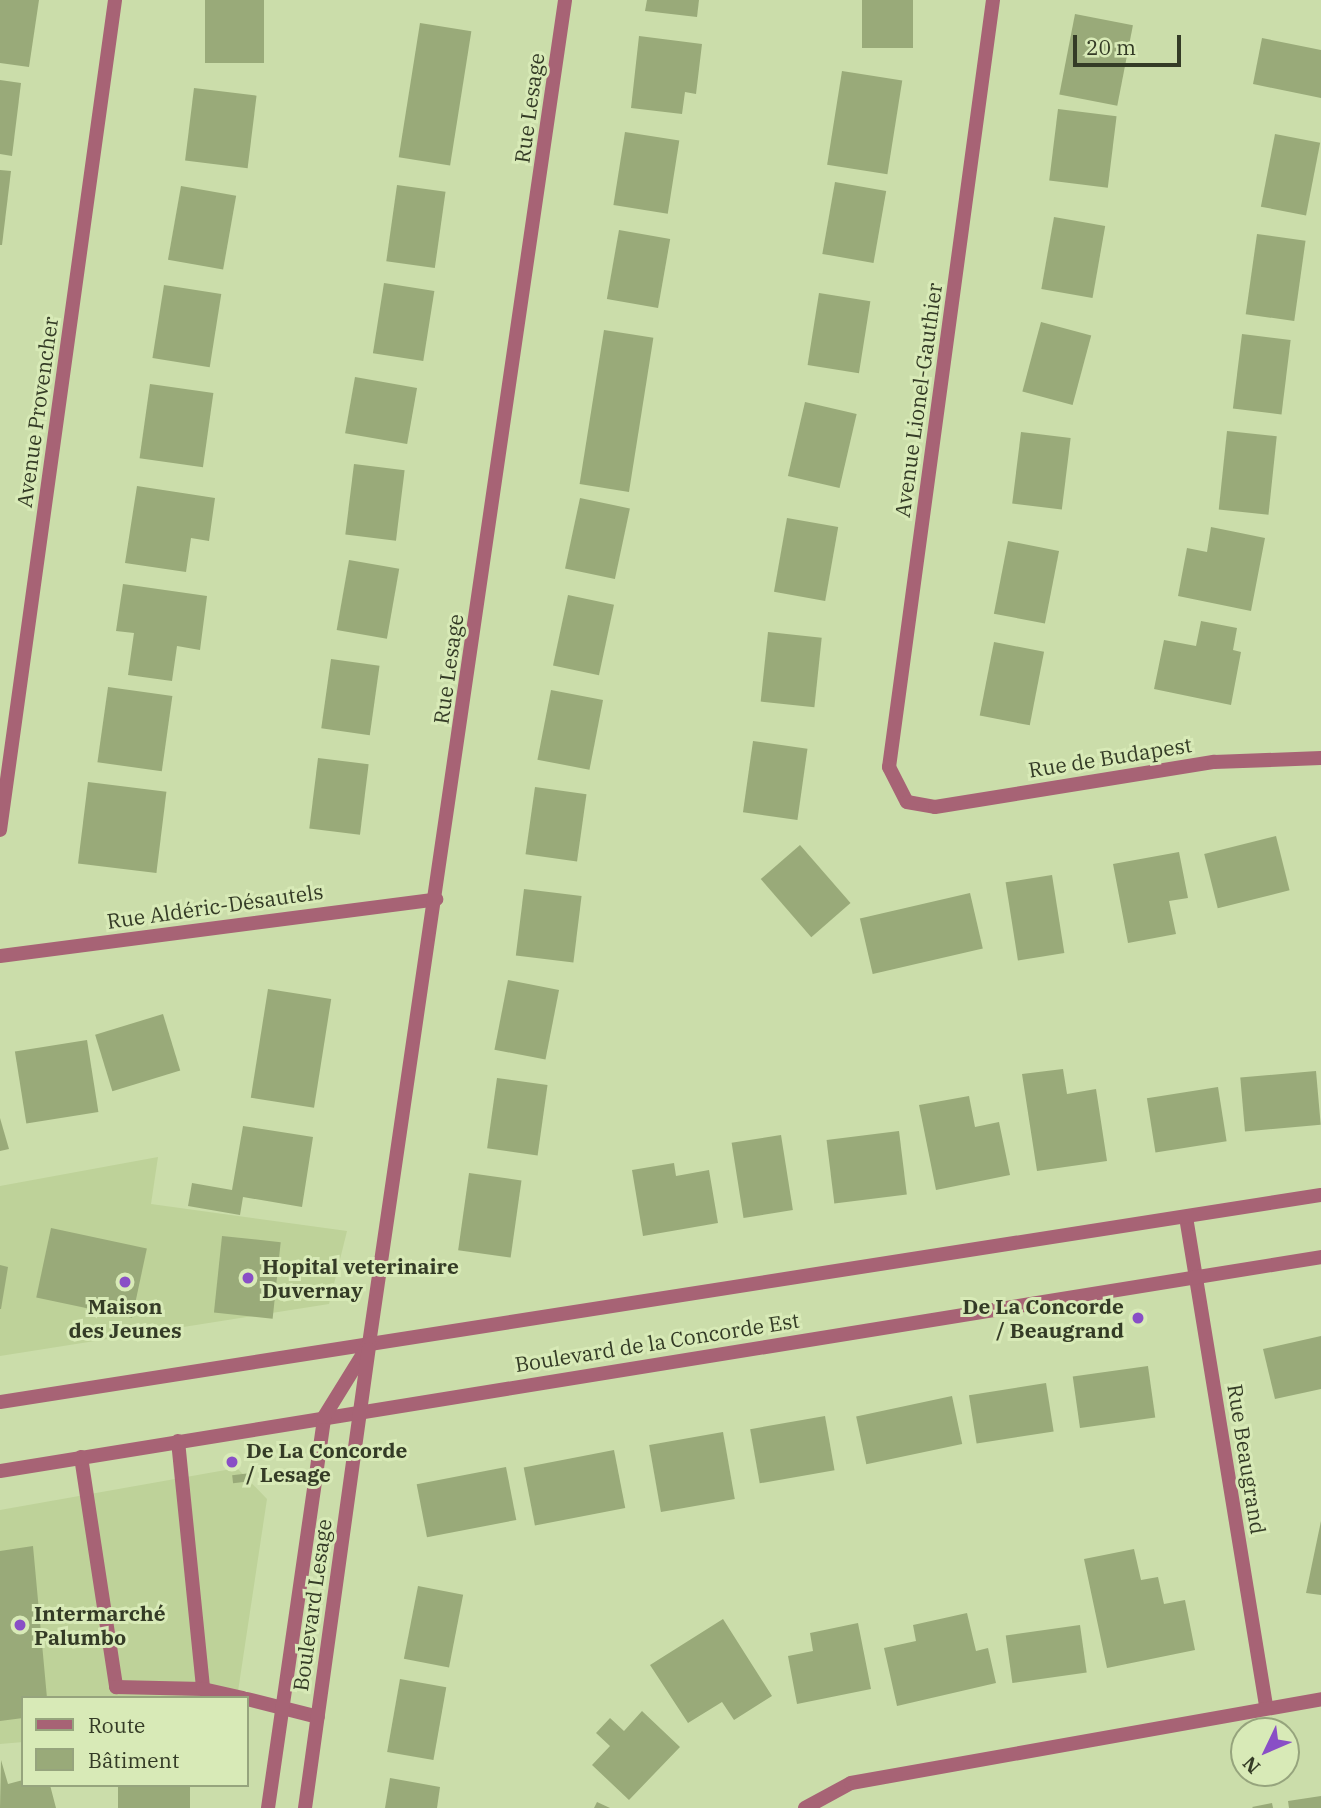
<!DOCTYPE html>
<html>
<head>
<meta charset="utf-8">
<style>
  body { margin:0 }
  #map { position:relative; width:1321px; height:1808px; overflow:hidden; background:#cbddaa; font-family:"IBM Plex Serif",serif }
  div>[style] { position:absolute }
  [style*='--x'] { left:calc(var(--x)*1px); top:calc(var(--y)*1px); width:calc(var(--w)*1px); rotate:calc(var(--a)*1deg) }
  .built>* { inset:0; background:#bed299 }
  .building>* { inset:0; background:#99aa79; transform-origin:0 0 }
  .service>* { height:14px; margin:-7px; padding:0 7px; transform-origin:7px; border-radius:7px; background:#a76375 }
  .minor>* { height:14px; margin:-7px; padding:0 7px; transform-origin:7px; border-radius:7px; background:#a76375 }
  .tertiary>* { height:14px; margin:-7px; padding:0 7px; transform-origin:7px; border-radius:7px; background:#a76375 }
  .dots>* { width:19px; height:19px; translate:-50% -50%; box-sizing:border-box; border:4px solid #d8eab7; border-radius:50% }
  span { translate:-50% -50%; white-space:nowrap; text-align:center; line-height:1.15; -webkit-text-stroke:6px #d8eab7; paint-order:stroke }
  .street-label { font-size:21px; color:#343b26 }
  .poi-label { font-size:21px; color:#343b26; font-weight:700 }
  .left { translate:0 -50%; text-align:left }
  .right { translate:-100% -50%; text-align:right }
  .legend { position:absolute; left:21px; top:1696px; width:228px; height:91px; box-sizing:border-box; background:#d8eab7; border:2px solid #96a47d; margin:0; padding:9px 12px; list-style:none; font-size:21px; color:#343b26 }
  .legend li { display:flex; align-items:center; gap:14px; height:35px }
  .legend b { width:35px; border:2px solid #96a47d }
  .north { position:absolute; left:1230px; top:1717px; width:70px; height:70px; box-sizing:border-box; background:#d8eab7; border:2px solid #96a47d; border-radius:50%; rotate:226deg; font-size:19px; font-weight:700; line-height:28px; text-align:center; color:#343b26 }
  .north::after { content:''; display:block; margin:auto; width:24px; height:32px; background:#894fc6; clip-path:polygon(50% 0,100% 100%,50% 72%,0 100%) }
  .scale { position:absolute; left:1073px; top:35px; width:108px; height:32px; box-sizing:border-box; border:4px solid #343b26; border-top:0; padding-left:9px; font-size:21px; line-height:24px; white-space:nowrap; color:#343b26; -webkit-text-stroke:5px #d8eab7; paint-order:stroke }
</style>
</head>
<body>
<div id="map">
  <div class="built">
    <div style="clip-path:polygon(158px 1157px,151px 1204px,347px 1231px,329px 1304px,0 1356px,0 1186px)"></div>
    <div style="clip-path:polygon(237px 1468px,267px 1499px,237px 1698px,23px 1698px,23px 1742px,0 1744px,0 1510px)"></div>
  </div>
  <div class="building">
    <div style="clip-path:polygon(0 0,39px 0,29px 67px,0 63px)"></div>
    <div style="left:205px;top:0;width:59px;height:63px"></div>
    <div style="clip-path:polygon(647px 0,699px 0,697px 17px,645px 11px)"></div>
    <div style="left:862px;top:0;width:51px;height:48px"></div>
    <div style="left:1075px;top:14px;width:59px;height:82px;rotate:11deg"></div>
    <div style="left:420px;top:23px;width:52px;height:136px;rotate:9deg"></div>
    <div style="clip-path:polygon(639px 36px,702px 44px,696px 94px,685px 92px,682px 114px,631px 108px)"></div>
    <div style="clip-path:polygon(1262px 38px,1321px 50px,1321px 98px,1253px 84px)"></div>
    <div style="left:842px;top:71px;width:61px;height:95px;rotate:9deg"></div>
    <div style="clip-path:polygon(0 80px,21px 83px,12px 156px,0 154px)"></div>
    <div style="left:194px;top:88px;width:63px;height:73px;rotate:7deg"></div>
    <div style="left:1058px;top:109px;width:59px;height:72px;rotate:7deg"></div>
    <div style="left:625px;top:132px;width:55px;height:74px;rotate:9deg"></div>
    <div style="left:1275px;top:134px;width:46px;height:74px;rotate:11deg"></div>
    <div style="clip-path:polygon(0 170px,11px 171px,2px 245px,0 245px)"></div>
    <div style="left:835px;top:182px;width:52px;height:73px;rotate:10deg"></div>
    <div style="left:397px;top:185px;width:49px;height:77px;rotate:8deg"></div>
    <div style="left:181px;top:186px;width:56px;height:75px;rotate:10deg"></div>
    <div style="left:1054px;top:217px;width:52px;height:73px;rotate:10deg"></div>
    <div style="left:619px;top:230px;width:52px;height:70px;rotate:10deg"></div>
    <div style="left:1257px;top:234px;width:49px;height:81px;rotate:8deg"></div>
    <div style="left:384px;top:283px;width:51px;height:71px;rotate:9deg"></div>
    <div style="left:164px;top:285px;width:58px;height:74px;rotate:9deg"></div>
    <div style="left:819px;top:293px;width:52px;height:73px;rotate:9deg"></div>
    <div style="left:1041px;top:322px;width:52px;height:72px;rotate:15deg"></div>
    <div style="left:604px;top:330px;width:50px;height:156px;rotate:9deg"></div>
    <div style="left:1242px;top:334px;width:49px;height:75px;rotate:7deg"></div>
    <div style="left:355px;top:377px;width:63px;height:57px;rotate:10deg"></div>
    <div style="left:150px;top:384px;width:64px;height:75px;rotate:8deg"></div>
    <div style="left:805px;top:402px;width:53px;height:76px;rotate:13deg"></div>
    <div style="left:1227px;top:431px;width:50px;height:79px;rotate:6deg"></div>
    <div style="left:1021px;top:432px;width:50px;height:72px;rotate:7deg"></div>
    <div style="left:354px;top:464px;width:51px;height:71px;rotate:7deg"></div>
    <div style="clip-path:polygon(137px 486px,215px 498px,209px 541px,191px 538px,186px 572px,125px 563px)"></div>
    <div style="left:580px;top:498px;width:51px;height:72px;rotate:12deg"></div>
    <div style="left:787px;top:518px;width:52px;height:75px;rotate:10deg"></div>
    <div style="clip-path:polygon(1211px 527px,1265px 538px,1251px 611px,1178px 596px,1187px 548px,1207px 552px)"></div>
    <div style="left:1008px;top:541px;width:52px;height:74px;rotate:11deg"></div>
    <div style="left:349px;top:560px;width:51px;height:71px;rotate:10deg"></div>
    <div style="clip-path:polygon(123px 584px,207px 596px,200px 650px,177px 646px,172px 681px,128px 675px,134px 633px,116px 631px)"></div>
    <div style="left:568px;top:595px;width:47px;height:72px;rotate:12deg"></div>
    <div style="clip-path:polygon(1201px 621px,1237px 628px,1233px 650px,1241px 652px,1231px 705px,1154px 689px,1164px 640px,1196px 646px)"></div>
    <div style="left:768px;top:632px;width:54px;height:70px;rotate:6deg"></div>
    <div style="left:994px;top:642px;width:51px;height:75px;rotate:11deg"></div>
    <div style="left:331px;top:659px;width:49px;height:70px;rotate:8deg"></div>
    <div style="left:108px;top:687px;width:65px;height:76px;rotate:8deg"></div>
    <div style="left:551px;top:690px;width:53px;height:71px;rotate:11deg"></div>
    <div style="left:753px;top:741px;width:55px;height:72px;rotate:8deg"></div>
    <div style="left:318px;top:758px;width:51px;height:71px;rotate:7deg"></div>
    <div style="left:88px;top:782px;width:79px;height:82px;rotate:7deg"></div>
    <div style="left:535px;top:787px;width:52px;height:68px;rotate:8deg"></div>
    <div style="left:1276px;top:836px;width:56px;height:74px;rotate:76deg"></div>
    <div style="left:800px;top:845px;width:77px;height:52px;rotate:49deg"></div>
    <div style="clip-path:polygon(1179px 852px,1188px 898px,1169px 901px,1176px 934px,1128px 943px,1113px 864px)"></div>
    <div style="left:1052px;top:875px;width:79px;height:47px;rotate:81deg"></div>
    <div style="left:524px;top:889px;width:58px;height:67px;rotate:7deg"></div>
    <div style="left:970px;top:893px;width:57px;height:113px;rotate:77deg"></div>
    <div style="left:508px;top:980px;width:52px;height:71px;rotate:11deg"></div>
    <div style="left:268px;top:989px;width:64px;height:110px;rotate:9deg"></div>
    <div style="left:163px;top:1014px;width:59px;height:71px;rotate:73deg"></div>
    <div style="left:87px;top:1040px;width:73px;height:73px;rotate:81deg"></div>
    <div style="clip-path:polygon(1063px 1069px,1067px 1094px,1096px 1089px,1107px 1161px,1037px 1171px,1022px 1074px)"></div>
    <div style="left:1316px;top:1071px;width:54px;height:76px;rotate:85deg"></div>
    <div style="left:497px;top:1078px;width:51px;height:71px;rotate:8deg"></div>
    <div style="left:1218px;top:1087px;width:55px;height:72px;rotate:81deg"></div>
    <div style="clip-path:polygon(969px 1096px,975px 1127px,999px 1122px,1010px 1175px,936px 1190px,919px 1105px)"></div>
    <div style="clip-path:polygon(0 1118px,9px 1149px,0 1151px)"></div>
    <div style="clip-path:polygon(243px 1126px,313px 1137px,302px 1207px,243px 1197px,240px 1215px,188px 1206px,192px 1183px,232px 1190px)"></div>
    <div style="left:899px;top:1131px;width:64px;height:73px;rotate:83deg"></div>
    <div style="left:781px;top:1135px;width:76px;height:50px;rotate:81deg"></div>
    <div style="clip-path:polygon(674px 1163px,676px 1176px,709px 1170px,718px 1223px,643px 1236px,632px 1170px)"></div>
    <div style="left:469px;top:1173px;width:53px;height:78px;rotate:8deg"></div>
    <div style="left:51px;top:1228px;width:98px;height:71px;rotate:12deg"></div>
    <div style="left:222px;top:1236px;width:59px;height:77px;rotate:6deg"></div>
    <div style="clip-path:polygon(0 1265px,8px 1267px,1px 1309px,0 1309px)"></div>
    <div style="clip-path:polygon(1321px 1336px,1321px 1389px,1275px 1399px,1263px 1349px)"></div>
    <div style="left:1148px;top:1366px;width:52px;height:76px;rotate:82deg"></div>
    <div style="left:1046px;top:1383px;width:49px;height:78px;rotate:81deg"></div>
    <div style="left:952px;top:1396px;width:49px;height:98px;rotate:78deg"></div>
    <div style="left:825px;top:1416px;width:55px;height:76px;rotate:80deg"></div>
    <div style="left:723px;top:1432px;width:68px;height:75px;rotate:80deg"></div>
    <div style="left:614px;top:1450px;width:59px;height:92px;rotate:79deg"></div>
    <div style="left:506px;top:1467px;width:54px;height:91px;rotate:79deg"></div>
    <div style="left:251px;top:1473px;width:8px;height:19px;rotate:83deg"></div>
    <div style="clip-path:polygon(1321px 1521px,1321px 1595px,1306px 1593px)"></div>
    <div style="clip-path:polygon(33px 1546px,47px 1698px,23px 1698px,23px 1718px,0 1721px,0 1551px)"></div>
    <div style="clip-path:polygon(1134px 1549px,1141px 1580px,1158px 1577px,1164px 1604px,1185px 1600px,1195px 1650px,1107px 1668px,1084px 1559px)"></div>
    <div style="left:418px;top:1586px;width:46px;height:74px;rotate:11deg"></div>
    <div style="clip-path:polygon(967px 1613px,976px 1651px,988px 1648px,996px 1683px,897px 1706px,884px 1648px,916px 1641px,913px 1625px)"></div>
    <div style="clip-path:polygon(723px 1619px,772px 1696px,734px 1720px,722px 1702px,688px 1723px,650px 1665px)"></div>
    <div style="clip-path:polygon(858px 1623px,871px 1689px,797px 1704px,788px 1656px,813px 1651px,810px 1633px)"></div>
    <div style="left:1080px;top:1625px;width:48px;height:75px;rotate:82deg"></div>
    <div style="left:400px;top:1679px;width:47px;height:74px;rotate:10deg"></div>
    <div style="clip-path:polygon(642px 1711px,680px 1747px,629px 1800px,592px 1765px,610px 1746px,596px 1733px,610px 1718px,624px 1731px)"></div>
    <div style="clip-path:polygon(1px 1760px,8px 1784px,23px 1780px,23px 1785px,50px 1785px,56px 1808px,0 1808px)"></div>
    <div style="clip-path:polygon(390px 1778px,440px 1787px,437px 1808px,385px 1808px)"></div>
    <div style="left:118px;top:1785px;width:72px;height:23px"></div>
    <div style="clip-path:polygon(1321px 1796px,1321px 1808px,1289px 1808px,1288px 1801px)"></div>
    <div style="clip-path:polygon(597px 1802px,610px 1808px,594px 1808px)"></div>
    <div style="clip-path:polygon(1272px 1803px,1273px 1808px,1253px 1808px,1252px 1807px)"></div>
  </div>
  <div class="service">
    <div style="--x:178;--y:1441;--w:249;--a:84.2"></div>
    <div style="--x:81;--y:1457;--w:233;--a:81.3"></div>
    <div style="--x:116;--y:1687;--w:87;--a:1.3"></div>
    <div style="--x:203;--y:1689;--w:41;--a:12.7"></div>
    <div style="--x:247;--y:1699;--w:73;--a:14.2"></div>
  </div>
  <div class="minor">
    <div style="--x:993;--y:0;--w:774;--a:97.72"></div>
    <div style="--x:889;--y:767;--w:39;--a:63"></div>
    <div style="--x:907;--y:802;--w:28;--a:10"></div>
    <div style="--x:935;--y:807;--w:283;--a:-9.2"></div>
    <div style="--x:1214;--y:762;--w:107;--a:-2.1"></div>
    <div style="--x:0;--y:830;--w:838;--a:-82.11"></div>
    <div style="--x:0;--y:956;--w:440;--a:-7.4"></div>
    <div style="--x:1186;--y:1217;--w:496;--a:80.7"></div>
    <div style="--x:369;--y:1344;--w:1358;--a:-81.7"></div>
    <div style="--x:805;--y:1808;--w:52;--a:-28.5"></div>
    <div style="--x:851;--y:1783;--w:477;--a:-10.1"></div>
  </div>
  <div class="tertiary">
    <div style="--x:0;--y:1402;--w:1337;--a:-8.91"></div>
    <div style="--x:0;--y:1471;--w:1338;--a:-9.2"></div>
    <div style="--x:268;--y:1808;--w:395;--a:-81.8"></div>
    <div style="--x:324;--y:1417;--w:86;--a:-58.3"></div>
    <div style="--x:305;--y:1808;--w:463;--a:-82.1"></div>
  </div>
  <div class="dots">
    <div style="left:248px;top:1278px;background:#894fc6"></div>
    <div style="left:125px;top:1282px;background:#894fc6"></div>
    <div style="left:1138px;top:1318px;background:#894fc6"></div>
    <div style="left:232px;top:1462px;background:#894fc6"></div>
    <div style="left:20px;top:1625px;background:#894fc6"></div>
  </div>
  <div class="street-label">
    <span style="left:529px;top:108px;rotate:-82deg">Rue Lesage</span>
    <span style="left:918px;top:400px;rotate:-82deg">Avenue Lionel-Gauthier</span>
    <span style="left:37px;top:412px;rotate:-82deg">Avenue Provencher</span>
    <span style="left:448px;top:669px;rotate:-82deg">Rue Lesage</span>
    <span style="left:1110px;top:757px;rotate:-9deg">Rue de Budapest</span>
    <span style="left:215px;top:906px;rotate:-8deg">Rue Aldéric-Désautels</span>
    <span style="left:657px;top:1342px;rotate:-9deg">Boulevard de la Concorde Est</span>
    <span style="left:1247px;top:1459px;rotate:81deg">Rue Beaugrand</span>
    <span style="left:312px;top:1605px;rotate:-82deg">Boulevard Lesage</span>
  </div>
  <div class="poi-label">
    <span class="left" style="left:262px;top:1278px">Hopital veterinaire<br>Duvernay</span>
    <span style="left:125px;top:1318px">Maison<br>des Jeunes</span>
    <span class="right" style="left:1124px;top:1318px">De La Concorde<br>/ Beaugrand</span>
    <span class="left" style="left:246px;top:1462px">De La Concorde<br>/ Lesage</span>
    <span class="left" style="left:34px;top:1625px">Intermarché<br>Palumbo</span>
  </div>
  <ul class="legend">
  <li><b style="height:9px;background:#a76375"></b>Route</li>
  <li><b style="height:19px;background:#99aa79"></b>Bâtiment</li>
  </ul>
  <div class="north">N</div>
  <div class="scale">20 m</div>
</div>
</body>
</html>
